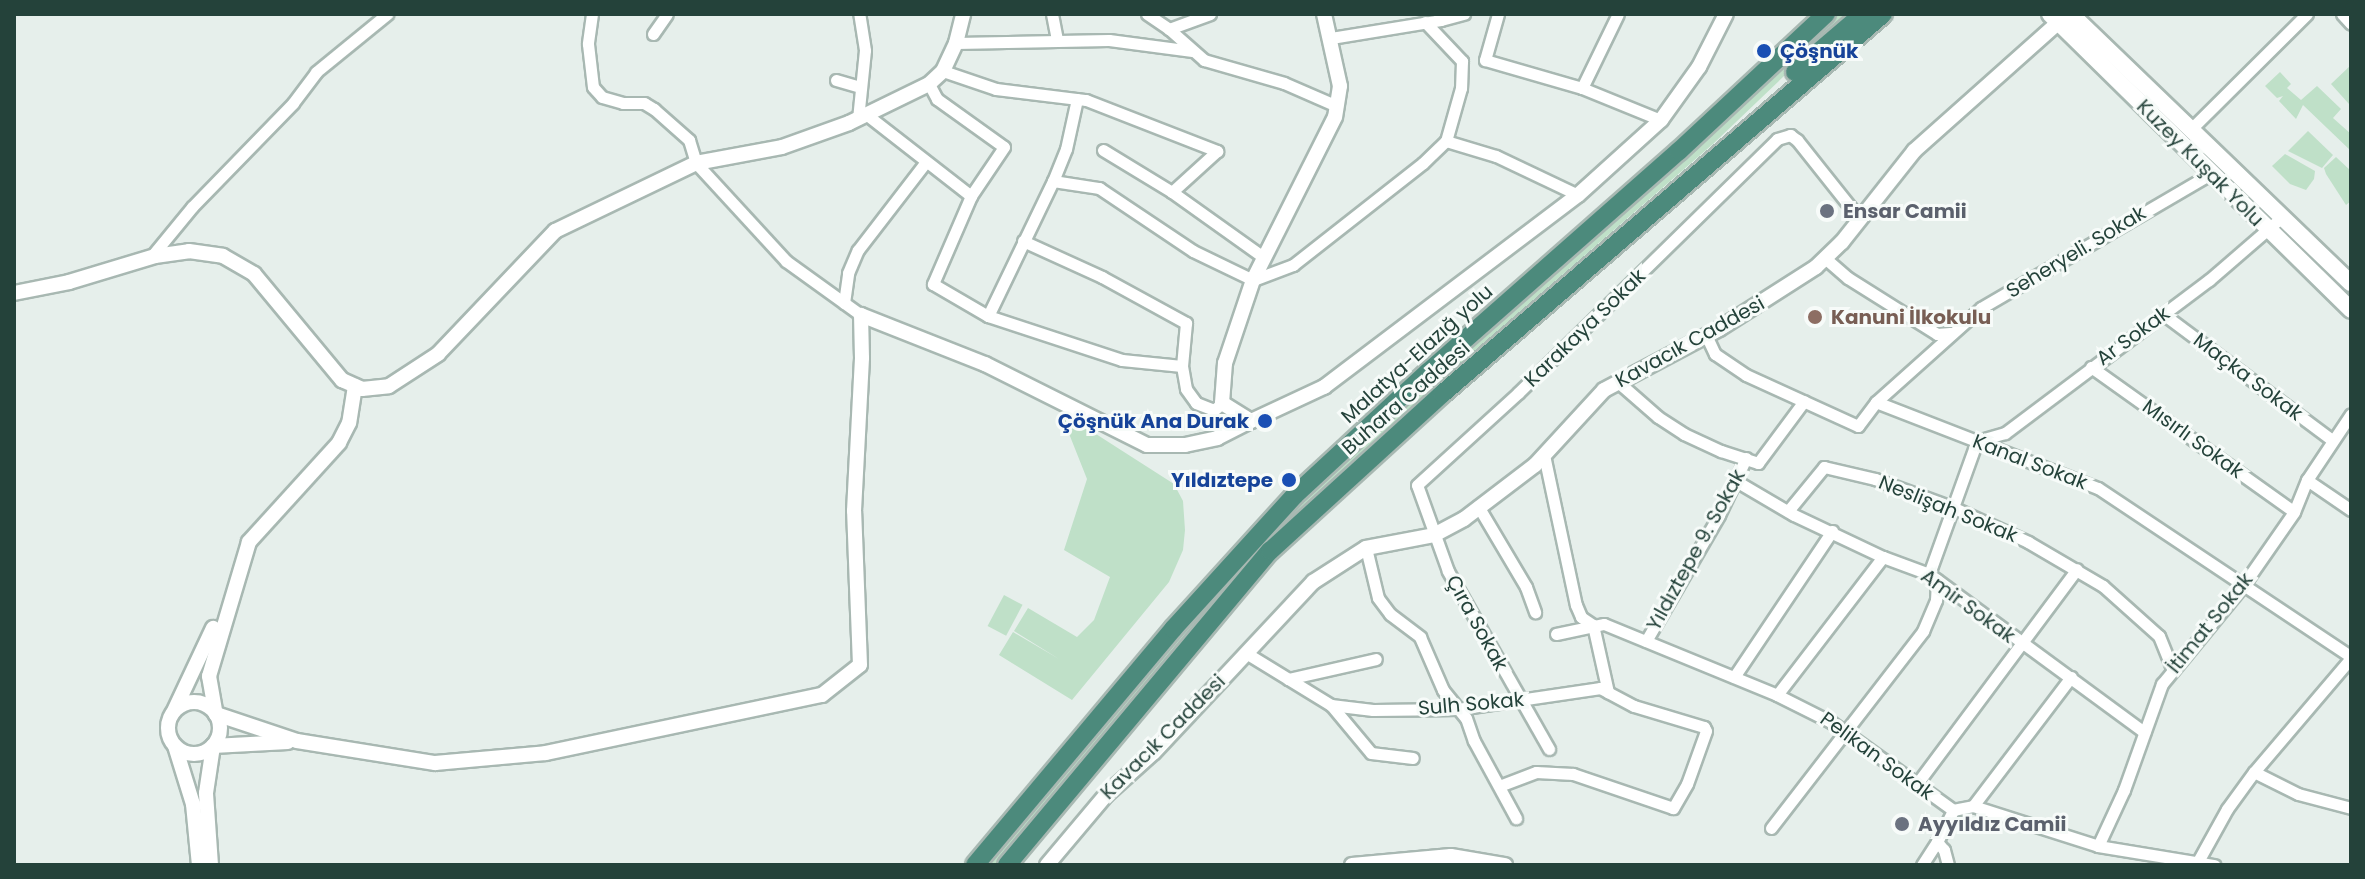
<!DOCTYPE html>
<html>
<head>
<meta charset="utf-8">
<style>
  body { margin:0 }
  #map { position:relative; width:2365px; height:879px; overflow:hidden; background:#e6efeb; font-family:Poppins,sans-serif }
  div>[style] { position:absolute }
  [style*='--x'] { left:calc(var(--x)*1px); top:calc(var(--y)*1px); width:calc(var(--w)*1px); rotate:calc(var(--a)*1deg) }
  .green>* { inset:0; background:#bfe0c8; transform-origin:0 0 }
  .roads { filter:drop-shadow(2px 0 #a8b8b2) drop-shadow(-2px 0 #a8b8b2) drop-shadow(0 2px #a8b8b2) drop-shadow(0 -2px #a8b8b2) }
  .minor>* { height:11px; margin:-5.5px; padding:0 5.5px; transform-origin:5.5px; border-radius:5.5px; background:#fff }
  .tertiary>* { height:14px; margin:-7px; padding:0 7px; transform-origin:7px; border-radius:7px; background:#fff }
  .tertiary>.ring { margin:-7px; padding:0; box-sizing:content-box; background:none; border:14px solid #fff; border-radius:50% }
  .secondary>* { height:16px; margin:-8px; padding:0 8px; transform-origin:8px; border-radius:8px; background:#fff }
  .trunk>* { height:18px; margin:-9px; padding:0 9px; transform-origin:9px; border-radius:9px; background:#4c8a7c }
  .dots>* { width:22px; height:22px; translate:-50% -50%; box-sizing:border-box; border:4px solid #f7fbf9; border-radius:50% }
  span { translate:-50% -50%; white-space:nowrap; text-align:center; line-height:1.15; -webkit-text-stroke:6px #f7fbf9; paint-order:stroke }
  .transit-label { font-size:20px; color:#164399; font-weight:700 }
  .left { translate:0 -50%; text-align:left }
  .right { translate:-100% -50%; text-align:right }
  .street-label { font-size:20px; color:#24423a }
  .worship-label { font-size:20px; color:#5b616d; font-weight:700 }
  .education-label { font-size:20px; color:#785e54; font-weight:700 }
  .frame { position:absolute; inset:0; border:16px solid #24423a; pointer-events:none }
</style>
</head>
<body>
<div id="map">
  <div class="green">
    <div style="clip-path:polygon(1838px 14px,1849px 14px,1713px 144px,1477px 349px,1296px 515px,1247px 565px,995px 865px,985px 865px,1181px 631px,1291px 509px,1708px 139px)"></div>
    <div style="clip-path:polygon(2351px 65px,2351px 102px,2349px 104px,2331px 84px)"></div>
    <div style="clip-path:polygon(2280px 72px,2291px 84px,2287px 88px,2301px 100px,2317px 86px,2341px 109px,2333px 118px,2351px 134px,2351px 151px,2303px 105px,2296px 119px,2279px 101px,2283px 96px,2277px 98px,2265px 86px)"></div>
    <div style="clip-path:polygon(2308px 131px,2333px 155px,2322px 168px,2288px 151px)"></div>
    <div style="clip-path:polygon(2285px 154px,2315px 171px,2314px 179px,2306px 190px,2290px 184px,2272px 166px)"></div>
    <div style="clip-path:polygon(2336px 157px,2351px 171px,2351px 201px,2346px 205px,2326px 174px,2324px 168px)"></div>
    <div style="clip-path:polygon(1060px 411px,1174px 484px,1183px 501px,1185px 530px,1183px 550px,1169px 582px,1072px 700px,999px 655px,1013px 632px,1059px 659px,1014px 631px,1028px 608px,1077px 637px,1094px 620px,1110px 577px,1064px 550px,1087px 479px)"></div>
    <div style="left:1004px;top:595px;width:21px;height:35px;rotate:28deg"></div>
  </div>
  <div class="roads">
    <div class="minor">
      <div style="--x:592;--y:14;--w:30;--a:98"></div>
      <div style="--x:588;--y:44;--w:43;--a:83.4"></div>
      <div style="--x:593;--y:87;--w:13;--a:48"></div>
      <div style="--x:602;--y:97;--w:22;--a:16"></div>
      <div style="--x:623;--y:103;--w:21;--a:0"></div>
      <div style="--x:644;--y:103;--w:12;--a:31"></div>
      <div style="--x:654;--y:109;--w:47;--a:41.5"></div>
      <div style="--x:689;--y:140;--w:24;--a:73"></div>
      <div style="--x:696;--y:163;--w:133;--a:47.4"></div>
      <div style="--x:786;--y:261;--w:92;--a:35.8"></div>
      <div style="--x:1052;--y:14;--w:26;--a:79"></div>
      <div style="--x:1147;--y:14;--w:27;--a:34"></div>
      <div style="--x:1210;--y:14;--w:44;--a:159.9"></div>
      <div style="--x:1169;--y:29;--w:47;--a:41.5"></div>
      <div style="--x:1204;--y:60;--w:83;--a:16"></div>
      <div style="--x:1284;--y:83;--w:58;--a:23.5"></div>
      <div style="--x:1498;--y:14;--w:48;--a:105.8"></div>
      <div style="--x:1485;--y:60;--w:101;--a:16.1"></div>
      <div style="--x:1582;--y:88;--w:85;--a:22.1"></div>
      <div style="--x:2342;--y:14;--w:13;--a:48"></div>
      <div style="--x:1439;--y:15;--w:5;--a:68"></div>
      <div style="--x:1441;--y:20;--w:24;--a:-15"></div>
      <div style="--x:1425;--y:22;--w:54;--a:46.5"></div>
      <div style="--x:1462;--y:61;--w:27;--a:92"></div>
      <div style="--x:1461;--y:88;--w:55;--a:105.8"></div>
      <div style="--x:653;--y:34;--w:24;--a:-55"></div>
      <div style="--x:1331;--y:38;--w:111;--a:-9.3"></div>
      <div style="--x:956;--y:43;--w:153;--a:-1.1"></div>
      <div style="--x:1109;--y:40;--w:84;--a:7.5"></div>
      <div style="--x:943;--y:71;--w:56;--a:18.8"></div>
      <div style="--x:996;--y:89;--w:91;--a:7"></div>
      <div style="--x:1086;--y:100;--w:141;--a:21.3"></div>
      <div style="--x:1217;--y:151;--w:61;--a:137.7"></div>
      <div style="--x:1172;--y:192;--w:112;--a:35.5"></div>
      <div style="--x:836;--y:80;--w:26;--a:16"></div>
      <div style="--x:929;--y:84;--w:17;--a:62"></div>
      <div style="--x:937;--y:99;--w:82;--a:35.6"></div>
      <div style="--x:1004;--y:147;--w:59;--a:124"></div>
      <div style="--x:971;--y:196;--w:96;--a:113.4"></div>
      <div style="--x:933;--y:284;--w:64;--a:30.2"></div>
      <div style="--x:988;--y:316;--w:150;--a:-64.3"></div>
      <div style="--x:1582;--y:88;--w:82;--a:-64.1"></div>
      <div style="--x:1077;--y:99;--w:51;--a:102.4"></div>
      <div style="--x:1066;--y:149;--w:35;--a:112"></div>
      <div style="--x:1053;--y:181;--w:47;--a:8.7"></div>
      <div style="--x:1099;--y:188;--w:113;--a:33.8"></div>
      <div style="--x:1193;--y:251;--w:67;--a:25.8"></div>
      <div style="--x:1253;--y:280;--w:43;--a:-20.6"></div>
      <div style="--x:1293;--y:265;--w:165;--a:-38.1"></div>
      <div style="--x:1423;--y:163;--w:32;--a:-44"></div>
      <div style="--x:1446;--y:141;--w:52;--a:16.7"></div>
      <div style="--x:1496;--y:156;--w:91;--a:25.4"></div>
      <div style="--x:867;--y:115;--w:132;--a:37.9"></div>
      <div style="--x:858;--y:119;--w:69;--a:-84.2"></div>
      <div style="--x:865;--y:50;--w:36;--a:-99"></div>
      <div style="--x:2190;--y:130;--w:165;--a:-44.8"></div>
      <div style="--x:1103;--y:150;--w:81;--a:31.3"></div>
      <div style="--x:1023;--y:241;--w:87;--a:24.5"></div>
      <div style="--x:1102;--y:277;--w:96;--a:28.7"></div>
      <div style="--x:1186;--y:323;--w:43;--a:95.3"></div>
      <div style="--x:151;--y:257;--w:65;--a:-50.6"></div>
      <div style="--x:192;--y:207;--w:145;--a:-45.8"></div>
      <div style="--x:293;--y:103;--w:39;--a:-53"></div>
      <div style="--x:316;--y:72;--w:92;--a:-39.2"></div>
      <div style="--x:1826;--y:259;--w:29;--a:41"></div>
      <div style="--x:1848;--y:278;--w:105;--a:32.2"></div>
      <div style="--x:1937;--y:334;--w:13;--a:-4"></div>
      <div style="--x:844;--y:303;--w:30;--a:-82"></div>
      <div style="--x:848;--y:273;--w:25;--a:-67"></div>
      <div style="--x:858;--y:250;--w:110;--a:-52.4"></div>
      <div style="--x:2163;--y:314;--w:211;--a:36.7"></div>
      <div style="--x:988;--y:316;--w:141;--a:18.2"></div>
      <div style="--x:1122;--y:360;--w:60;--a:5.7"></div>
      <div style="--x:1182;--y:366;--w:23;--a:80"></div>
      <div style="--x:1186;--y:389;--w:17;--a:54"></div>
      <div style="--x:1196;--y:403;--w:19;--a:21"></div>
      <div style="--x:1214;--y:410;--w:11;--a:-41"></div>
      <div style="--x:1706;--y:335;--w:21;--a:65"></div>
      <div style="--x:1715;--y:354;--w:37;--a:34"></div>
      <div style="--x:1746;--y:375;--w:123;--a:24.5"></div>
      <div style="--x:1858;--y:426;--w:30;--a:-53"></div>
      <div style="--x:1876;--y:402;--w:238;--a:21.2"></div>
      <div style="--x:2098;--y:488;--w:304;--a:33.7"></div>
      <div style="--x:2091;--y:367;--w:249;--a:35.5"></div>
      <div style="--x:1618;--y:382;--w:53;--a:41.2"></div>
      <div style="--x:1658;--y:417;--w:31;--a:33"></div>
      <div style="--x:1684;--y:434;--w:41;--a:24.7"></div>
      <div style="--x:1721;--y:451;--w:39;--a:18"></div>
      <div style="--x:1758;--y:463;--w:77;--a:-53.4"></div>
      <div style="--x:1876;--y:402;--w:141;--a:-41.8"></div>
      <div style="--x:1981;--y:308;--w:265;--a:-30.3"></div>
      <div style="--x:1544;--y:455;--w:153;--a:78"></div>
      <div style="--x:1576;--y:605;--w:13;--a:67"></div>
      <div style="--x:1581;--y:617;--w:14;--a:34"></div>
      <div style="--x:1593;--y:625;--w:69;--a:77.4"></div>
      <div style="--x:2307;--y:480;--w:53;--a:34.3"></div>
      <div style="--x:1736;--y:481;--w:67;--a:30.4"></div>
      <div style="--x:1794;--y:515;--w:98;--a:25.3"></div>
      <div style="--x:1883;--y:557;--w:49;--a:20.3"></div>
      <div style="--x:1929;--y:574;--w:267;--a:36.3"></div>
      <div style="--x:1478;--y:506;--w:94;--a:59.3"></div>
      <div style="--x:1526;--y:587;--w:27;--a:70"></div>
      <div style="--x:1788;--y:511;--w:57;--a:-50.7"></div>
      <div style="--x:1824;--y:467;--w:52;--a:13.2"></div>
      <div style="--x:1875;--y:479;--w:82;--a:20"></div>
      <div style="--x:1952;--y:507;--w:84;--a:24.7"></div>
      <div style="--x:2028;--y:542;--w:87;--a:30.4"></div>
      <div style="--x:2103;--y:586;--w:75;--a:41.8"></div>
      <div style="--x:2159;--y:636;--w:35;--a:68"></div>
      <div style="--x:1366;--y:548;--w:51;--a:76.5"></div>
      <div style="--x:1378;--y:598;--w:20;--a:53"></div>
      <div style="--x:1390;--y:614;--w:38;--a:37"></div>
      <div style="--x:1420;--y:637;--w:58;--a:66.5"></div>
      <div style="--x:1443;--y:690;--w:36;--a:51"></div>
      <div style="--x:1466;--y:718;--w:24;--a:71"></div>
      <div style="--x:1474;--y:741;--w:88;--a:61.4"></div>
      <div style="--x:1929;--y:574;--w:141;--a:-70.2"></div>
      <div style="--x:1977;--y:441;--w:29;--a:-16"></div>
      <div style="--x:2005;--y:433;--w:255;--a:-36.9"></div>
      <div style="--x:2209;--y:280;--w:96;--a:-40.8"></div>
      <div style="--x:1556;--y:634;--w:49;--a:-11.8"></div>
      <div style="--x:1604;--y:624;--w:187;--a:22.3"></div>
      <div style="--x:1777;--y:695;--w:60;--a:26.6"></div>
      <div style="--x:1831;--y:722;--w:150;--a:35.8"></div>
      <div style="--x:1953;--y:810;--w:20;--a:-11"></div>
      <div style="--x:1973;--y:806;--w:131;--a:17.7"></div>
      <div style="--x:2098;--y:846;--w:118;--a:9.3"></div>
      <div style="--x:1646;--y:641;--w:146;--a:-59.9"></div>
      <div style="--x:1719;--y:515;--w:63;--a:-64.7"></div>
      <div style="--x:1246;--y:653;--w:100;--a:31.5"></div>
      <div style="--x:1331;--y:705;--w:42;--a:6.8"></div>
      <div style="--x:1373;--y:710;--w:85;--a:-0.7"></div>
      <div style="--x:1458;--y:709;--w:144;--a:-8.4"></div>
      <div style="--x:1600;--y:688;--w:38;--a:28"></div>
      <div style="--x:1634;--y:706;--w:73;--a:16.7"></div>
      <div style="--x:1704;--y:727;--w:4;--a:63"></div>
      <div style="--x:1706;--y:731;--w:56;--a:109.7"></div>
      <div style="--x:1687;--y:784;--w:28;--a:120"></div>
      <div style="--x:1673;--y:808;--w:106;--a:-161.2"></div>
      <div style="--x:1573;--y:774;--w:37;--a:-177"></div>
      <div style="--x:1536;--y:772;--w:39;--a:159"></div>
      <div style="--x:1734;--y:677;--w:176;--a:-56.1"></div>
      <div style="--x:1288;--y:679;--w:90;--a:-12.8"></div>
      <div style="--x:1777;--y:695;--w:174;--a:-52.5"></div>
      <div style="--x:1331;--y:705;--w:62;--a:50.2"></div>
      <div style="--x:1371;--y:753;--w:42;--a:6.8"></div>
      <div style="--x:1549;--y:749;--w:205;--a:-119.6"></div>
      <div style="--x:1448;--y:571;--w:91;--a:-109.8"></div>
      <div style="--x:1417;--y:485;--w:137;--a:-42.3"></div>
      <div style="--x:1518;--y:393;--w:363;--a:-44.4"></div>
      <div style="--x:1777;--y:139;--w:14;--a:-17"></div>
      <div style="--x:1790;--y:135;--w:9;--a:36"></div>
      <div style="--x:1797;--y:140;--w:100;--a:51.5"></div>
      <div style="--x:2254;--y:772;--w:49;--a:26.6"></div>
      <div style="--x:2298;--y:794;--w:55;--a:14.8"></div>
      <div style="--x:1916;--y:785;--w:269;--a:-53.3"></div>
      <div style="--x:1973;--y:806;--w:162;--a:-52.8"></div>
      <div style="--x:1771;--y:828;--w:249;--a:-52.3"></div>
      <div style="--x:1923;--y:631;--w:34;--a:-67"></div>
      <div style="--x:1936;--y:600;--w:20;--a:-87"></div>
      <div style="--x:2098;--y:846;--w:62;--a:-65.1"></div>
      <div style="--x:2124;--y:790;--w:113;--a:-70.3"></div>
      <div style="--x:2162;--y:684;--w:129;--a:-50.6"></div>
      <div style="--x:2244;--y:584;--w:88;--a:-55.2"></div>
      <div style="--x:2294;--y:512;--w:35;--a:-68"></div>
      <div style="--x:2307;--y:480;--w:79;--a:-56.3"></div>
      <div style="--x:1922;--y:865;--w:27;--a:-57"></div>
      <div style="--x:1948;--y:865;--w:16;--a:-105"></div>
      <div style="--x:1944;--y:850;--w:11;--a:-131"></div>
      <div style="--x:1937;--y:842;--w:36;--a:-63"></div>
      <div style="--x:2196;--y:865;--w:64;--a:-61"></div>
      <div style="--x:2227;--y:809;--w:46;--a:-53.9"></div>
      <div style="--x:2254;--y:772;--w:150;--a:-49.6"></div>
    </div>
    <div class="tertiary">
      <div style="--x:1324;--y:14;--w:74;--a:77.5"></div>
      <div style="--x:1340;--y:86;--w:31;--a:99"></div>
      <div style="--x:1335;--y:117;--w:182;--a:116.7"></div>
      <div style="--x:1253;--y:280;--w:88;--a:108.6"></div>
      <div style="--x:1225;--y:363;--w:40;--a:94.3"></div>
      <div style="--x:1222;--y:403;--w:34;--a:32"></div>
      <div style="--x:1251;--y:421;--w:81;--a:-25"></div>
      <div style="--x:1324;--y:387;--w:318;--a:-37.1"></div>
      <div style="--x:1578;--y:195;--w:112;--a:-42.1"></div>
      <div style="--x:1661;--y:120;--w:65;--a:-54.4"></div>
      <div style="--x:1699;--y:67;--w:59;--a:-63"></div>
      <div style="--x:14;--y:293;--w:56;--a:-11.3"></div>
      <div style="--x:69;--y:282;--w:90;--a:-16.8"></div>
      <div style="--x:155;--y:256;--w:34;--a:-8"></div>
      <div style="--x:189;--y:251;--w:34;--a:8"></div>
      <div style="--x:223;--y:256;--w:36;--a:30"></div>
      <div style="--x:254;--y:274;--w:138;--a:50.3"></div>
      <div style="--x:342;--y:380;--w:22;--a:24"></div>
      <div style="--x:362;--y:389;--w:27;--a:-6"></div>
      <div style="--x:389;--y:386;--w:59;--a:-33.1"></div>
      <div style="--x:438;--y:354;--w:170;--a:-46.4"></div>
      <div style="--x:555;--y:231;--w:157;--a:-25.7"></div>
      <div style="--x:696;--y:163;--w:87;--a:-10.5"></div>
      <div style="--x:782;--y:147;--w:71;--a:-19.7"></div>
      <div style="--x:849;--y:123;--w:89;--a:-26"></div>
      <div style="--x:929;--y:84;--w:19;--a:-43"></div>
      <div style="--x:943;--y:71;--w:31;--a:-65"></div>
      <div style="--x:956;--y:43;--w:30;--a:-76"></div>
      <div style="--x:355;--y:386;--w:37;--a:99"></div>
      <div style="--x:349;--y:423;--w:22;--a:117"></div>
      <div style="--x:339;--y:443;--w:134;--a:132.3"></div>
      <div style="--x:249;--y:542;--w:140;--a:106.6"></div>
      <div style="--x:209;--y:676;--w:39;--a:80"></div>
      <div style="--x:216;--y:714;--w:85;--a:18.4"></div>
      <div style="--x:297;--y:741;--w:140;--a:9.1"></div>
      <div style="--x:435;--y:763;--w:111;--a:-5.1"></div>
      <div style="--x:546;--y:753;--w:282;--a:-11.9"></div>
      <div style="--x:822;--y:695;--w:48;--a:-38.3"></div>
      <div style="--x:860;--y:665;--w:154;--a:-92.2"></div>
      <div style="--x:854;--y:511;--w:153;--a:-87"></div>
      <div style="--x:862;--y:358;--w:43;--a:-91.3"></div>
      <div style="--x:861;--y:315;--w:133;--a:21.6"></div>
      <div style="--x:985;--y:364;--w:181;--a:26.6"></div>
      <div style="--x:1147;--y:445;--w:38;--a:0"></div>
      <div style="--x:1185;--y:445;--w:33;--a:-12"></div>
      <div style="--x:1217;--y:438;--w:38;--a:-27"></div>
      <div class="ring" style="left:168px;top:702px;width:38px;height:38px"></div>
      <div style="--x:174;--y:711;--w:92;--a:-64.8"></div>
      <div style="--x:175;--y:746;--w:61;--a:72.8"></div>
      <div style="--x:193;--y:804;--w:61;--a:84.4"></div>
      <div style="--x:211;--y:865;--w:72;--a:-94"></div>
      <div style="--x:206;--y:793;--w:48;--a:-81.5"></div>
      <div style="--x:213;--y:746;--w:75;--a:-3.1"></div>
      <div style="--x:1047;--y:865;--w:92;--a:-49.9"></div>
      <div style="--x:1106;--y:795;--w:64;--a:-41.9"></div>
      <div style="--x:1154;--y:752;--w:233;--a:-46.9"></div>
      <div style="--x:1313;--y:582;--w:63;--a:-32.7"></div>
      <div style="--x:1366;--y:548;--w:69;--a:-10.8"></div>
      <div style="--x:1434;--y:535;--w:34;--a:-28"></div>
      <div style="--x:1464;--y:519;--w:89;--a:-37.3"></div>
      <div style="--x:1535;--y:465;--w:102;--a:-47.4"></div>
      <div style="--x:1604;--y:390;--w:130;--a:-27.9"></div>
      <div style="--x:1719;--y:329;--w:115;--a:-32.6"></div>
      <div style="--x:1816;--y:267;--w:36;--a:-44"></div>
      <div style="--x:1842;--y:242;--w:116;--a:-51.6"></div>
      <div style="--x:1914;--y:151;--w:194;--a:-41.7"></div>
      <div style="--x:2059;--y:22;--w:9;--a:-21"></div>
      <div style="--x:1352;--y:865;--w:99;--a:-5.2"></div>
      <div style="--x:1451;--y:856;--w:55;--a:9.5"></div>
    </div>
    <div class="secondary">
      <div style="--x:2050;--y:14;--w:422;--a:44.5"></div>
      <div style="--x:2071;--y:14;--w:388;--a:43.9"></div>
    </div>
    <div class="trunk">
      <div style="--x:1795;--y:72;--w:89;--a:-40.5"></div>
      <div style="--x:975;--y:865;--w:308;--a:-50"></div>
      <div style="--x:1173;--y:629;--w:181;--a:-47.7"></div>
      <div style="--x:1295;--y:495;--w:181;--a:-42.8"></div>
      <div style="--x:1428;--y:372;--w:334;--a:-41.4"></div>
      <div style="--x:1679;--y:151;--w:201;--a:-43"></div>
      <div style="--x:1007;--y:865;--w:410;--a:-50.1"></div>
      <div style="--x:1270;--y:551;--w:233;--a:-42.4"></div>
      <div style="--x:1442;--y:394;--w:582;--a:-40.75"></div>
    </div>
  </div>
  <div class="dots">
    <div style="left:1764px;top:51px;background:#1a4fb4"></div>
    <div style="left:1827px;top:211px;background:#6b7280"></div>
    <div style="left:1815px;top:317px;background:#8d6e63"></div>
    <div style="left:1265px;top:421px;background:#1a4fb4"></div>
    <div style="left:1289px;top:480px;background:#1a4fb4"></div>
    <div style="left:1902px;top:824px;background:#6b7280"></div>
  </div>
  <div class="transit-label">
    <span class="left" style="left:1780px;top:51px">Çöşnük</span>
    <span class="right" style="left:1249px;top:421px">Çöşnük Ana Durak</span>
    <span class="right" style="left:1273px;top:480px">Yıldıztepe</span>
  </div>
  <div class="street-label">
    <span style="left:2200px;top:163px;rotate:45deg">Kuzey Kuşak Yolu</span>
    <span style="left:2076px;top:252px;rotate:-31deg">Seheryeli. Sokak</span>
    <span style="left:1585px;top:328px;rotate:-44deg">Karakaya Sokak</span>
    <span style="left:2133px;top:336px;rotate:-36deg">Ar Sokak</span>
    <span style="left:1690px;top:342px;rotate:-29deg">Kavacık Caddesi</span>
    <span style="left:1417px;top:354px;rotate:-42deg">Malatya-Elazığ yolu</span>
    <span style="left:2248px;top:377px;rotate:37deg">Maçka Sokak</span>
    <span style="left:1406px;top:398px;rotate:-41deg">Buhara Caddesi</span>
    <span style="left:2193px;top:439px;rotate:36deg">Mısırlı Sokak</span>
    <span style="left:2030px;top:462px;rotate:21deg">Kanal Sokak</span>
    <span style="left:1948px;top:509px;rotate:22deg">Neslişah Sokak</span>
    <span style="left:1696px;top:550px;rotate:-61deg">Yıldıztepe 9. Sokak</span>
    <span style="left:1968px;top:606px;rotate:36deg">Amir Sokak</span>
    <span style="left:1477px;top:623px;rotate:61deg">Çıra Sokak</span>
    <span style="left:2210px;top:623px;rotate:-51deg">İtimat Sokak</span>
    <span style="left:1471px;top:704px;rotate:-5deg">Sulh Sokak</span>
    <span style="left:1163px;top:737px;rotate:-45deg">Kavacık Caddesi</span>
    <span style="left:1877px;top:756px;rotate:36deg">Pelikan Sokak</span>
  </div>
  <div class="worship-label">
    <span class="left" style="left:1843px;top:211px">Ensar Camii</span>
    <span class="left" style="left:1918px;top:824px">Ayyıldız Camii</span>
  </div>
  <div class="education-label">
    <span class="left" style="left:1831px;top:317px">Kanuni İlkokulu</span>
  </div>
  <div class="frame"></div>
</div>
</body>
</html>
